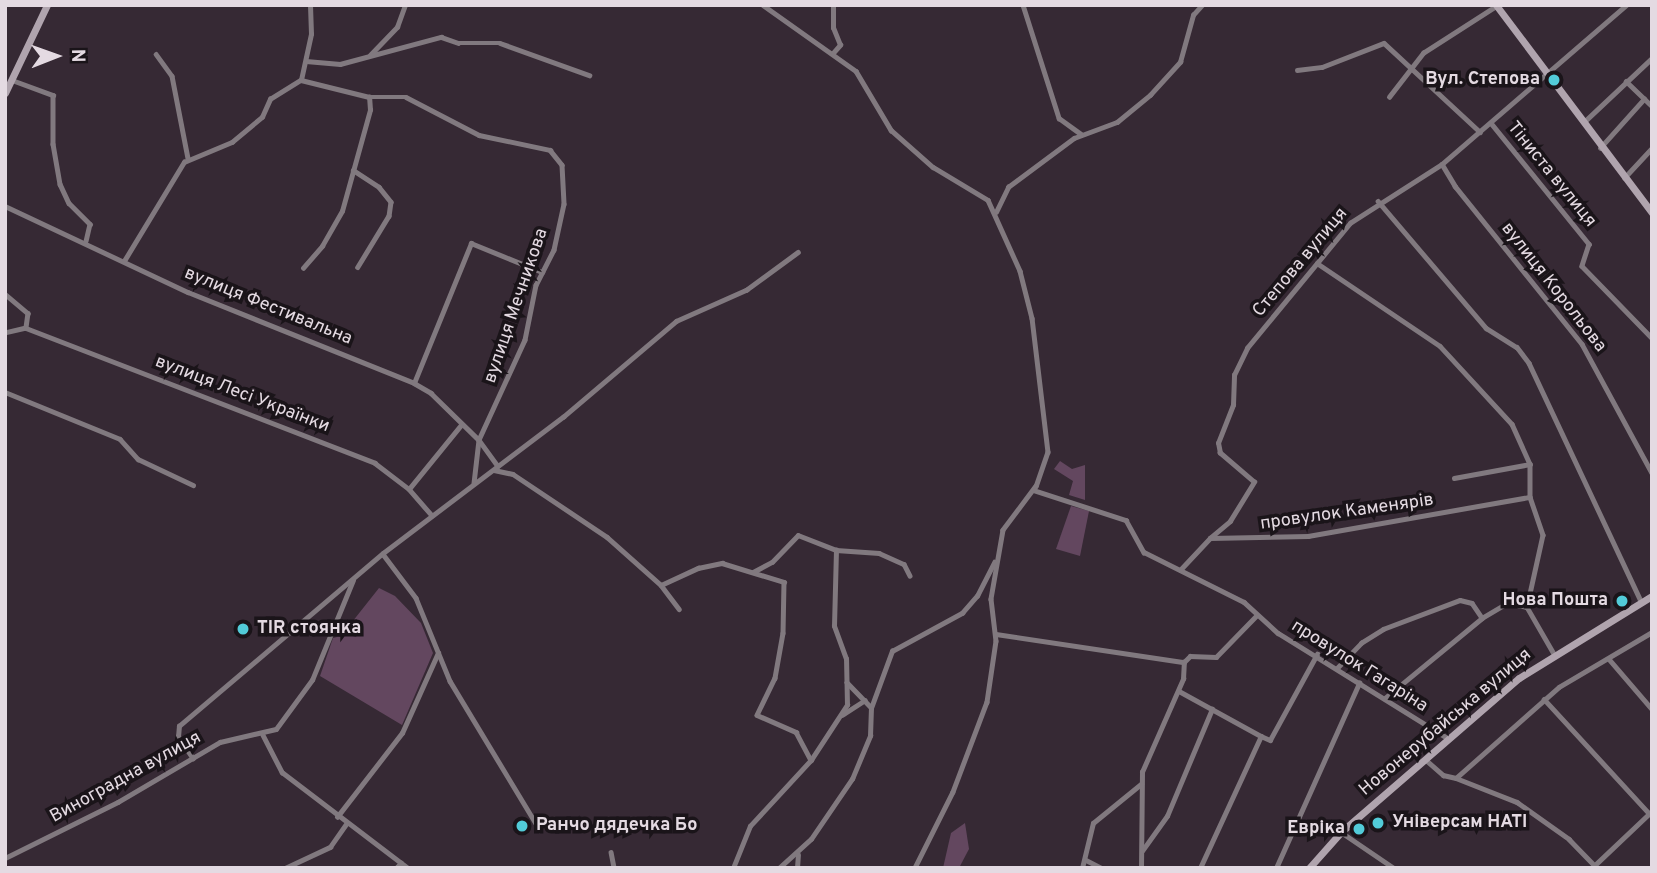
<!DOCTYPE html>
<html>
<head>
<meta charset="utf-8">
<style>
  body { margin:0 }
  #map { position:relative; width:1657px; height:873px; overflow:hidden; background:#362934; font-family:Overpass,sans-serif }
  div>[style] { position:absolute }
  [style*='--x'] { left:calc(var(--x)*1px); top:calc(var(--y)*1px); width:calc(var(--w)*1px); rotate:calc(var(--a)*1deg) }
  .green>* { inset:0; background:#63475f }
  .street>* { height:4.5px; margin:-2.25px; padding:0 2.25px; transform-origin:2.25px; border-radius:2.25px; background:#81797f }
  .secondary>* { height:7px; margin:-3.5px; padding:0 3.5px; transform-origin:3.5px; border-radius:3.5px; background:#b0a4ae }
  .dots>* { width:19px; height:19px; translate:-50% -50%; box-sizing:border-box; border:4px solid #1a1419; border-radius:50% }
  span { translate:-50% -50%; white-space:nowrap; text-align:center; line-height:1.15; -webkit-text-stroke:7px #1a1419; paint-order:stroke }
  .poi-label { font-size:18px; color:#e4dae2; font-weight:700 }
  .right { translate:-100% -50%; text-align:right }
  .left { translate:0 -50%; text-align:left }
  .street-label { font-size:18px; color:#e4dae2 }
  .frame { position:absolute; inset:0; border:7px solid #e4dae2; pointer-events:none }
  .north { position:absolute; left:21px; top:21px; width:70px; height:70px; -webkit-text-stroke:5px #1a1419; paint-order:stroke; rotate:89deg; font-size:19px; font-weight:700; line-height:28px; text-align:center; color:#e4dae2 }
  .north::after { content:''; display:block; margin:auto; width:24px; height:32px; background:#e4dae2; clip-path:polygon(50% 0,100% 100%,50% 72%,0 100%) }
</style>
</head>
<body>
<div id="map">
  <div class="green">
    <div style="clip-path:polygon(1060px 461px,1072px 469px,1085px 465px,1085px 500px,1069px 495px,1073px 481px,1054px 469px)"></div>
    <div style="clip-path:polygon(1071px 506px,1089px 511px,1080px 556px,1056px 549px)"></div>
    <div style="clip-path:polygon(379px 588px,395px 596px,421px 623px,433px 653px,402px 725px,320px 676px,333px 638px,341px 636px)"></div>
    <div style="clip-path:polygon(965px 823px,969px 849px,959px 868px,943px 868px,951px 833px)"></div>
  </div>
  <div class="street">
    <div style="--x:437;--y:5;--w:13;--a:0"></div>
    <div style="--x:763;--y:5;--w:114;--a:35.4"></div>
    <div style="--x:856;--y:71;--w:69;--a:59.3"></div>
    <div style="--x:891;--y:130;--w:56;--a:41.4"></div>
    <div style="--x:933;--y:167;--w:64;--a:31"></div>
    <div style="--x:988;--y:200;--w:78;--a:65.7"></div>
    <div style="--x:1020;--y:271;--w:49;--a:75.7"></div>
    <div style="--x:1032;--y:318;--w:135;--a:83.2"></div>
    <div style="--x:1048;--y:452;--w:36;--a:109"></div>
    <div style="--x:1036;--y:486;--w:55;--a:126.9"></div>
    <div style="--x:1003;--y:530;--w:70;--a:99.9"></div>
    <div style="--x:991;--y:599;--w:42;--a:83.2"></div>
    <div style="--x:996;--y:641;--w:62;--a:98.4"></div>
    <div style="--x:987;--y:702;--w:96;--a:110.7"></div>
    <div style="--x:953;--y:792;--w:85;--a:116.6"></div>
    <div style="--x:1023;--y:5;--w:119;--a:72.3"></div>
    <div style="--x:1059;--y:118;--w:27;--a:36"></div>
    <div style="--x:833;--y:53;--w:11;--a:-49"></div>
    <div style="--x:840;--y:45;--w:18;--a:-112"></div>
    <div style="--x:833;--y:28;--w:23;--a:-90"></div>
    <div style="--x:156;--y:54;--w:27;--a:54"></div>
    <div style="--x:172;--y:76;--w:84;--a:79"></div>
    <div style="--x:370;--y:55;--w:39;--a:-46"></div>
    <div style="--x:397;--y:27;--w:23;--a:-70"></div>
    <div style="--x:306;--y:61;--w:34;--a:5"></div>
    <div style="--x:340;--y:64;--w:105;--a:-15"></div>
    <div style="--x:441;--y:37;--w:18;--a:19"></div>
    <div style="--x:458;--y:43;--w:42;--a:0"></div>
    <div style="--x:500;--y:43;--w:95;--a:19.8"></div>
    <div style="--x:1297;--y:70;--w:25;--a:-7"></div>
    <div style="--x:1322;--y:67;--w:66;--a:-21.2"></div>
    <div style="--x:1384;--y:43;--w:131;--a:42.8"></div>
    <div style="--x:12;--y:80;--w:44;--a:20.1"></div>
    <div style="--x:53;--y:95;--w:49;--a:90"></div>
    <div style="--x:53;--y:144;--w:41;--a:80.1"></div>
    <div style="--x:60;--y:184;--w:21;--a:65"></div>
    <div style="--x:69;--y:203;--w:30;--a:45"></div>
    <div style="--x:90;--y:224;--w:17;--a:103"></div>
    <div style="--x:301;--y:80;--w:70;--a:14"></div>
    <div style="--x:369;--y:97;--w:37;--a:0"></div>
    <div style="--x:406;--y:97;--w:82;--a:27.5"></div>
    <div style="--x:479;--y:135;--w:73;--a:11.9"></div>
    <div style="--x:550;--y:150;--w:19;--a:51"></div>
    <div style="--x:562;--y:165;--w:39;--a:87"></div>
    <div style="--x:564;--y:204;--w:47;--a:102.3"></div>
    <div style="--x:554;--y:250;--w:39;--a:117"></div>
    <div style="--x:536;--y:285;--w:56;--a:101.3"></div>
    <div style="--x:525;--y:340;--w:110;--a:114.7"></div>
    <div style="--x:479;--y:440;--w:43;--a:96.6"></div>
    <div style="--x:301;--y:80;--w:47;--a:-77.7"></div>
    <div style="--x:311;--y:34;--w:29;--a:-92"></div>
    <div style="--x:1626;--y:81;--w:36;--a:44"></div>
    <div style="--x:1389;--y:97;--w:56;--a:-52.3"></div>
    <div style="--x:1423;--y:53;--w:87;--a:-32.8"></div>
    <div style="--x:1584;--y:122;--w:93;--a:-43.3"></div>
    <div style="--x:1491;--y:123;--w:156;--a:51"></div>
    <div style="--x:1589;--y:244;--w:23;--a:108"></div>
    <div style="--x:1582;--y:266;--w:100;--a:45.8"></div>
    <div style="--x:1600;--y:148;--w:66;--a:-48.1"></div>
    <div style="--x:1442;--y:164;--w:26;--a:59"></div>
    <div style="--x:1455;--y:186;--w:203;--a:51.2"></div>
    <div style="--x:1582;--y:344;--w:147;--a:61.5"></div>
    <div style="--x:353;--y:170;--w:31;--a:33"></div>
    <div style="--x:379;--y:187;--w:19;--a:51"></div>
    <div style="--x:391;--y:202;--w:14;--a:98"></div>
    <div style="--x:389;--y:216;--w:60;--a:121.3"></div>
    <div style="--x:1624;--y:178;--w:41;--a:-47"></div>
    <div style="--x:1378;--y:201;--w:167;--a:49.6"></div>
    <div style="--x:1486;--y:328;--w:36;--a:32"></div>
    <div style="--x:1517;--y:347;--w:20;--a:53"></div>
    <div style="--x:1529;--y:363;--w:265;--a:64.8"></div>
    <div style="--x:5;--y:206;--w:202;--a:25.2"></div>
    <div style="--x:188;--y:292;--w:244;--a:21.9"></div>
    <div style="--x:414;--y:383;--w:20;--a:30"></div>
    <div style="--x:431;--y:393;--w:67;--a:44.4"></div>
    <div style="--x:479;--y:440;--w:32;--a:54"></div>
    <div style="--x:996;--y:212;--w:28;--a:-64"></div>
    <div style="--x:1008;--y:187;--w:82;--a:-36.6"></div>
    <div style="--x:1074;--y:138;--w:46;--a:-20.4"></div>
    <div style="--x:1117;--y:122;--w:43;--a:-39.3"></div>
    <div style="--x:1150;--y:95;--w:45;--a:-47.7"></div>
    <div style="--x:1180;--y:62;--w:49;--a:-74.5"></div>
    <div style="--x:1193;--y:15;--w:13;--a:-48"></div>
    <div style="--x:124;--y:261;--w:116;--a:-58.8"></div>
    <div style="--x:184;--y:162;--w:52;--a:-22.6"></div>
    <div style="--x:232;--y:142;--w:39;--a:-40"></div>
    <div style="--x:262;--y:117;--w:20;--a:-66"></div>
    <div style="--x:270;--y:99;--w:36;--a:-32"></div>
    <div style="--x:1317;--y:263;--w:148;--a:34"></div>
    <div style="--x:1440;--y:346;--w:106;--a:47.3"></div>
    <div style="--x:1512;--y:424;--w:44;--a:65.8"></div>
    <div style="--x:1530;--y:464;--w:33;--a:90"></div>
    <div style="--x:1530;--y:497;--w:40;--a:71.1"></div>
    <div style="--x:1543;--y:535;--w:74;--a:102.5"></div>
    <div style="--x:1527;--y:607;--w:54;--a:60.1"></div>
    <div style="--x:303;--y:268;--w:29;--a:-49"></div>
    <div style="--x:322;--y:246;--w:40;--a:-60.3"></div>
    <div style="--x:342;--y:211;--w:105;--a:-74.5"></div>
    <div style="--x:370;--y:110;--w:13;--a:-94"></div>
    <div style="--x:5;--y:294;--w:30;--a:40"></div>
    <div style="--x:28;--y:313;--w:15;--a:98"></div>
    <div style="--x:26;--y:328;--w:22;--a:167"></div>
    <div style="--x:26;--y:328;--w:374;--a:21.1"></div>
    <div style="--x:375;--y:463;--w:43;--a:37.4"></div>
    <div style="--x:409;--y:489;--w:35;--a:49"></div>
    <div style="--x:414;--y:383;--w:151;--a:-67.8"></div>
    <div style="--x:471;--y:243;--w:77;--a:22.2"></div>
    <div style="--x:5;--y:392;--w:124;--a:22.2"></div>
    <div style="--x:120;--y:439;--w:27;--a:48"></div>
    <div style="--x:138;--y:459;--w:61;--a:25.3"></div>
    <div style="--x:494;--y:470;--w:19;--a:12"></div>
    <div style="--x:513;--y:474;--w:113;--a:33.8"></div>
    <div style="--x:607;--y:537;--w:72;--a:41.6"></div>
    <div style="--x:661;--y:585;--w:30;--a:53"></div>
    <div style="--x:1454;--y:478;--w:77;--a:-10.4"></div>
    <div style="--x:409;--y:489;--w:82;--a:-50.9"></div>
    <div style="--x:1033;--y:490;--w:98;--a:17.9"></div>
    <div style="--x:1126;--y:520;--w:37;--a:61"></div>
    <div style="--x:1144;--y:552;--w:112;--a:26.6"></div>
    <div style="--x:1244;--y:602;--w:46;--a:42.4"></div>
    <div style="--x:1278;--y:633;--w:201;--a:31.8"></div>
    <div style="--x:1210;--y:538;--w:26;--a:-40"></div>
    <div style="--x:1230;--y:521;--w:46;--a:-58.4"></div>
    <div style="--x:1254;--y:482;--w:45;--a:-139.5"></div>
    <div style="--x:1220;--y:453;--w:10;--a:-101"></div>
    <div style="--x:1218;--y:443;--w:41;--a:-68.5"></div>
    <div style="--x:1233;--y:405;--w:30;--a:-88"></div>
    <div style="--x:1234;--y:375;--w:30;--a:-64"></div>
    <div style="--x:1247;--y:348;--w:162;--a:-50.5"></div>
    <div style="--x:1350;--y:223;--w:109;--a:-32.7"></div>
    <div style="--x:1442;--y:164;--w:243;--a:-40.8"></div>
    <div style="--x:383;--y:554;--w:55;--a:53.1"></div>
    <div style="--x:416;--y:598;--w:90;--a:67.7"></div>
    <div style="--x:450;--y:681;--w:174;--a:58.9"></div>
    <div style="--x:1180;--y:570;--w:44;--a:-46.8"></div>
    <div style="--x:1210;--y:538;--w:98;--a:-1.2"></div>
    <div style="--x:1308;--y:536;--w:225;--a:-10"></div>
    <div style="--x:753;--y:572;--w:21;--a:-28"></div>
    <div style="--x:772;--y:562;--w:37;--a:-46"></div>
    <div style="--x:798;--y:535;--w:41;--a:21.5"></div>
    <div style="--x:836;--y:550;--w:43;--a:4"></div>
    <div style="--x:879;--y:553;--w:27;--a:24"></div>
    <div style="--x:904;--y:564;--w:13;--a:63"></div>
    <div style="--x:661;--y:585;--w:41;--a:-24.7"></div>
    <div style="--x:698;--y:568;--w:25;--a:-12"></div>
    <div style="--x:722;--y:563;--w:65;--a:17"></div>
    <div style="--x:784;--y:582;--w:51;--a:91.1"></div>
    <div style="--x:783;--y:633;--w:46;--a:100.1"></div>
    <div style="--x:775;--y:678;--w:41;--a:115.9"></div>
    <div style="--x:757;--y:715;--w:43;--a:23.6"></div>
    <div style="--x:796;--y:732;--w:32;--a:62"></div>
    <div style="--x:996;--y:634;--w:190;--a:8.5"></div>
    <div style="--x:1609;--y:659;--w:66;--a:49.3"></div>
    <div style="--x:1337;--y:668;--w:35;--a:-46"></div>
    <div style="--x:1361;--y:643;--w:26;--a:-32"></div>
    <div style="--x:1383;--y:629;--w:82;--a:-20.6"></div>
    <div style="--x:1460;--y:600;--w:12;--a:14"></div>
    <div style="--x:1472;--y:603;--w:18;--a:56"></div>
    <div style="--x:1179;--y:691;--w:94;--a:28.8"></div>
    <div style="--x:1385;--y:698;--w:126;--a:-39.5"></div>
    <div style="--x:1482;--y:618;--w:29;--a:-31"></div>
    <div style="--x:1507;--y:603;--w:20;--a:11"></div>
    <div style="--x:1544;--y:699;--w:155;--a:47.4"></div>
    <div style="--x:871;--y:708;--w:61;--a:-69.8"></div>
    <div style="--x:892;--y:651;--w:80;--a:-28.5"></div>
    <div style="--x:962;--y:613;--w:23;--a:-49"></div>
    <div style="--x:977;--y:596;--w:38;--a:-63"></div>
    <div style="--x:842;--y:715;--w:27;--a:-33"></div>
    <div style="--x:263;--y:735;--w:42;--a:62.8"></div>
    <div style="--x:282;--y:772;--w:158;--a:37.3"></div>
    <div style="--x:193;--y:759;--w:27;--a:-124"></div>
    <div style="--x:178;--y:737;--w:11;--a:-85"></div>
    <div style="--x:179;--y:726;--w:267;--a:-40.3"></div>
    <div style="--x:383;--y:553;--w:226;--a:-37.1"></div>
    <div style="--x:563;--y:417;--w:148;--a:-40.3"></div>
    <div style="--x:676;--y:321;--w:77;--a:-23.9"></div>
    <div style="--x:746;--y:290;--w:64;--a:-36.2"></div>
    <div style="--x:1426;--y:760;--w:23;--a:41"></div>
    <div style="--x:1443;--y:775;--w:13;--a:13"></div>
    <div style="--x:1456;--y:778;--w:137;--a:-41.5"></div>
    <div style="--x:1559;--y:687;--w:108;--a:-30.6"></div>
    <div style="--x:1456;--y:778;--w:66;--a:21.5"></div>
    <div style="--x:1517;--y:802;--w:64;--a:35.4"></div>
    <div style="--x:1569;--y:839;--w:40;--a:46"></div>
    <div style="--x:337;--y:817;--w:106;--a:-52.3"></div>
    <div style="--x:402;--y:733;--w:88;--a:-65.8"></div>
    <div style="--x:1341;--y:832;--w:64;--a:34.2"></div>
    <div style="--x:1142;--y:851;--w:43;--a:-54.5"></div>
    <div style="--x:1167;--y:816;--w:116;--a:-67.2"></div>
    <div style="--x:611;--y:852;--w:16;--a:79"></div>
    <div style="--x:5;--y:858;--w:126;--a:-26.4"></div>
    <div style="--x:118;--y:802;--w:118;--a:-30.5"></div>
    <div style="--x:220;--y:742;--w:57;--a:-13.1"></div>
    <div style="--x:276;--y:729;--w:61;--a:-53.7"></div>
    <div style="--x:312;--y:680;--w:108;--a:-67.7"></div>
    <div style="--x:1086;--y:860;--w:18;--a:27"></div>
    <div style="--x:1595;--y:865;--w:79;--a:-43.5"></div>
    <div style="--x:285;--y:868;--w:50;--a:-25"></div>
    <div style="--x:330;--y:847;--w:28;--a:-55"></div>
    <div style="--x:396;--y:868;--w:7;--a:-45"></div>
    <div style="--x:733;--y:868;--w:45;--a:-68"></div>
    <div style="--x:750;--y:826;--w:90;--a:-47.3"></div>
    <div style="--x:811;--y:760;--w:66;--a:-56.8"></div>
    <div style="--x:847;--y:705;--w:46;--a:-91.2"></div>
    <div style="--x:846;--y:659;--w:35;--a:-110"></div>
    <div style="--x:834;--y:626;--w:76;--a:-88.5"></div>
    <div style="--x:779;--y:868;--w:43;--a:-42.2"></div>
    <div style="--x:811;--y:839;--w:73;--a:-55.7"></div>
    <div style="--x:852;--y:779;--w:47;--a:-67.3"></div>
    <div style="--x:870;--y:736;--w:28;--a:-88"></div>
    <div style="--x:871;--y:708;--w:35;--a:-134"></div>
    <div style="--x:797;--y:868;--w:13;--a:-86"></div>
    <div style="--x:1082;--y:868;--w:46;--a:-76.3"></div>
    <div style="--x:1093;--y:823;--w:62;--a:-39.1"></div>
    <div style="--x:1141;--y:868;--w:96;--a:-89.4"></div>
    <div style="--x:1142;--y:772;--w:102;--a:-66.2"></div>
    <div style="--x:1183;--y:679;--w:17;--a:-87"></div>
    <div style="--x:1184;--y:662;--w:8;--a:-45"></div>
    <div style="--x:1190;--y:656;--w:26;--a:2"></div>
    <div style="--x:1216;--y:657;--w:57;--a:-45.7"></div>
    <div style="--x:1200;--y:868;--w:145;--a:-65.2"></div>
    <div style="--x:1261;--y:736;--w:10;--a:24"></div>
    <div style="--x:1270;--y:740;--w:98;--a:-61.3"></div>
    <div style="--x:1276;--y:868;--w:203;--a:-65.8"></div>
  </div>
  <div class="secondary">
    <div style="--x:1496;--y:5;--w:260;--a:53.1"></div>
    <div style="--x:5;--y:93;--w:98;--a:-64.5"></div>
    <div style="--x:1309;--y:868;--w:48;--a:-48.4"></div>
    <div style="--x:1341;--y:832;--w:235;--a:-40.9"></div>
    <div style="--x:1519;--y:678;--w:156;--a:-31.7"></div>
  </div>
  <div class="dots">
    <div style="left:1554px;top:80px;background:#52cbd8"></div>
    <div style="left:1622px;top:601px;background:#52cbd8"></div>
    <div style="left:243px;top:629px;background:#52cbd8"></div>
    <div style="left:1378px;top:823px;background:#52cbd8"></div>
    <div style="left:522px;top:826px;background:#52cbd8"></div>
    <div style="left:1359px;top:829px;background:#52cbd8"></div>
  </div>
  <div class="poi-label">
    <span class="right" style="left:1540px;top:80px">Вул. Степова</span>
    <span class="right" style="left:1608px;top:601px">Нова Пошта</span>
    <span class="left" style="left:257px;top:629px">TIR стоянка</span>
    <span class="left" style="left:1392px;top:823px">Універсам НАТІ</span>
    <span class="left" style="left:536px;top:826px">Ранчо дядечка Бо</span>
    <span class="right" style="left:1345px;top:829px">Евріка</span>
  </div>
  <div class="street-label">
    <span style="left:1551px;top:175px;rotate:51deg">Тіниста вулиця</span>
    <span style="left:1301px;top:263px;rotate:-50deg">Степова вулиця</span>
    <span style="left:1553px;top:288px;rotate:52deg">вулиця Корольова</span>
    <span style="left:517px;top:306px;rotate:-71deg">вулиця Мечникова</span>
    <span style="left:268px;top:307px;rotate:22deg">вулиця Фестивальна</span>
    <span style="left:242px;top:395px;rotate:21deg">вулиця Лесі Українки</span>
    <span style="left:1347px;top:513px;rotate:-8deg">провулок Каменярів</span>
    <span style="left:1359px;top:667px;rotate:32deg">провулок Гагаріна</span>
    <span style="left:1446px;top:723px;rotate:-40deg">Новонерубайська вулиця</span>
    <span style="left:126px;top:778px;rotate:-29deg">Виноградна вулиця</span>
  </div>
  <div class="frame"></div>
  <div class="north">N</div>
</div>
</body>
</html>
